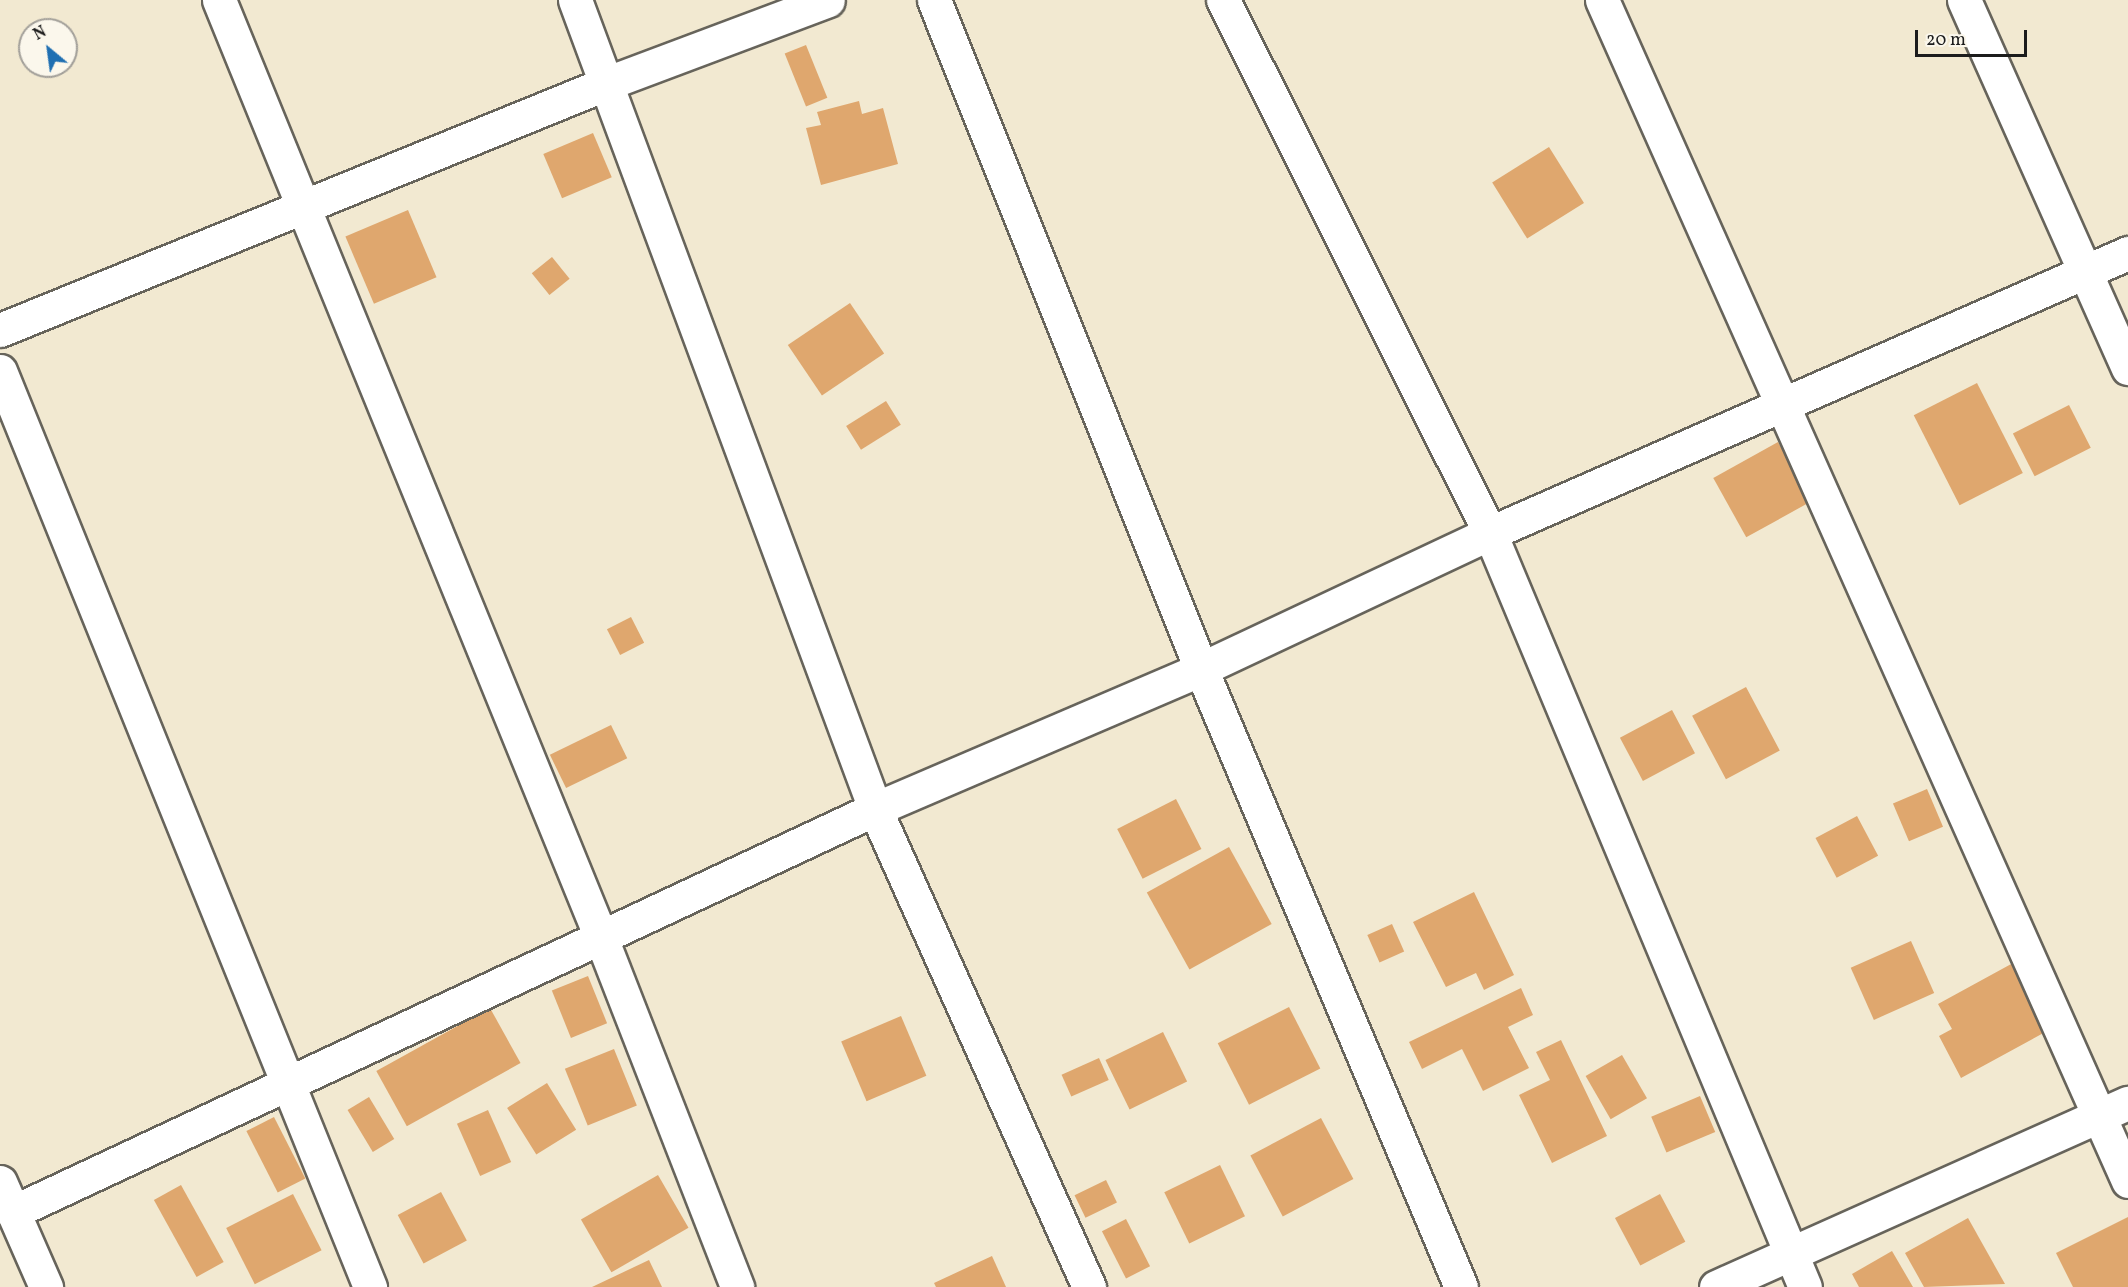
<!DOCTYPE html>
<html>
<head>
<meta charset="utf-8">
<style>
  body { margin:0 }
  #map { position:relative; width:2128px; height:1287px; overflow:hidden; background:#f2e9d1; font-family:Vollkorn,serif }
  div>[style] { position:absolute }
  [style*='--x'] { left:calc(var(--x)*1px); top:calc(var(--y)*1px); width:calc(var(--w)*1px); rotate:calc(var(--a)*1deg) }
  .building>* { inset:0; background:#dfa76e; transform-origin:0 0 }
  .roads { filter:drop-shadow(2px 0 #67645b) drop-shadow(-2px 0 #67645b) drop-shadow(0 2px #67645b) drop-shadow(0 -2px #67645b) }
  .minor>* { height:33px; margin:-16.5px; padding:0 16.5px; transform-origin:16.5px; border-radius:16.5px; background:#fff }
  span { translate:-50% -50%; white-space:nowrap; text-align:center; line-height:1.15; -webkit-text-stroke:4.5px #fbf7ec; paint-order:stroke }
  .north { position:absolute; left:18px; top:18px; width:60px; height:60px; box-sizing:border-box; background:#fbf7ec; border:2px solid #a29f99; border-radius:50%; rotate:331deg; font-size:16px; font-weight:700; line-height:24px; text-align:center; color:#1c1c1c }
  .north::after { content:''; display:block; margin:auto; width:21px; height:27px; background:#1f6fb2; clip-path:polygon(50% 0,100% 100%,50% 72%,0 100%) }
  .scale { position:absolute; left:1915px; top:30px; width:112px; height:27px; box-sizing:border-box; border:3px solid #1c1c1c; border-top:0; padding-left:8px; font-size:18px; line-height:21px; white-space:nowrap; color:#1c1c1c; -webkit-text-stroke:4px #fbf7ec; paint-order:stroke }
</style>
</head>
<body>
<div id="map">
  <div class="building">
    <div style="left:806px;top:45px;width:57px;height:23px;rotate:68deg"></div>
    <div style="clip-path:polygon(859px 101px,862px 114px,883px 108px,898px 164px,821px 185px,806px 128px,821px 125px,817px 112px)"></div>
    <div style="left:593px;top:133px;width:48px;height:54px;rotate:67deg"></div>
    <div style="left:1549px;top:147px;width:66px;height:67px;rotate:58deg"></div>
    <div style="left:408px;top:210px;width:73px;height:68px;rotate:67deg"></div>
    <div style="left:552px;top:257px;width:28px;height:26px;rotate:51deg"></div>
    <div style="left:850px;top:303px;width:61px;height:75px;rotate:56deg"></div>
    <div style="left:1977px;top:383px;width:101px;height:71px;rotate:63deg"></div>
    <div style="left:886px;top:401px;width:28px;height:47px;rotate:58deg"></div>
    <div style="left:2069px;top:405px;width:48px;height:63px;rotate:63deg"></div>
    <div style="left:1778px;top:442px;width:68px;height:74px;rotate:61deg"></div>
    <div style="left:631px;top:617px;width:29px;height:27px;rotate:63deg"></div>
    <div style="left:1746px;top:687px;width:72px;height:61px;rotate:62deg"></div>
    <div style="left:1672px;top:710px;width:49px;height:59px;rotate:62deg"></div>
    <div style="left:611px;top:725px;width:37px;height:68px;rotate:64deg"></div>
    <div style="left:1927px;top:789px;width:41px;height:37px;rotate:67deg"></div>
    <div style="left:1176px;top:799px;width:56px;height:66px;rotate:63deg"></div>
    <div style="left:1857px;top:816px;width:45px;height:47px;rotate:62deg"></div>
    <div style="left:1229px;top:847px;width:88px;height:94px;rotate:61deg"></div>
    <div style="clip-path:polygon(1474px 892px,1514px 975px,1484px 990px,1476px 973px,1446px 987px,1413px 922px)"></div>
    <div style="left:1392px;top:924px;width:30px;height:27px;rotate:66deg"></div>
    <div style="left:1911px;top:941px;width:57px;height:66px;rotate:66deg"></div>
    <div style="clip-path:polygon(2013px 963px,2049px 1030px,1961px 1078px,1939px 1036px,1952px 1029px,1938px 1004px)"></div>
    <div style="left:588px;top:976px;width:51px;height:39px;rotate:68deg"></div>
    <div style="clip-path:polygon(1521px 988px,1533px 1015px,1508px 1027px,1529px 1068px,1483px 1091px,1462px 1049px,1422px 1069px,1409px 1042px)"></div>
    <div style="left:1289px;top:1007px;width:69px;height:80px;rotate:63deg"></div>
    <div style="left:490px;top:1008px;width:63px;height:130px;rotate:61deg"></div>
    <div style="left:901px;top:1016px;width:65px;height:65px;rotate:67deg"></div>
    <div style="left:1163px;top:1032px;width:55px;height:64px;rotate:64deg"></div>
    <div style="clip-path:polygon(1561px 1040px,1607px 1136px,1552px 1163px,1519px 1095px,1550px 1080px,1536px 1052px)"></div>
    <div style="left:614px;top:1049px;width:61px;height:53px;rotate:68deg"></div>
    <div style="left:1622px;top:1055px;width:50px;height:42px;rotate:60deg"></div>
    <div style="left:1099px;top:1058px;width:24px;height:41px;rotate:66deg"></div>
    <div style="left:547px;top:1083px;width:55px;height:47px;rotate:58deg"></div>
    <div style="left:1700px;top:1096px;width:39px;height:53px;rotate:67deg"></div>
    <div style="left:369px;top:1097px;width:49px;height:25px;rotate:59deg"></div>
    <div style="left:488px;top:1110px;width:57px;height:34px;rotate:66deg"></div>
    <div style="left:274px;top:1117px;width:69px;height:31px;rotate:63deg"></div>
    <div style="left:1321px;top:1118px;width:69px;height:80px;rotate:62deg"></div>
    <div style="left:1220px;top:1165px;width:57px;height:62px;rotate:64deg"></div>
    <div style="left:658px;top:1175px;width:61px;height:89px;rotate:60deg"></div>
    <div style="left:1106px;top:1180px;width:25px;height:35px;rotate:64deg"></div>
    <div style="left:181px;top:1185px;width:88px;height:31px;rotate:61deg"></div>
    <div style="left:441px;top:1192px;width:55px;height:49px;rotate:62deg"></div>
    <div style="left:293px;top:1194px;width:63px;height:75px;rotate:63deg"></div>
    <div style="left:1660px;top:1194px;width:54px;height:51px;rotate:62deg"></div>
    <div style="clip-path:polygon(2128px 1217px,2128px 1287px,2073px 1287px,2056px 1253px)"></div>
    <div style="clip-path:polygon(1968px 1218px,2005px 1284px,1924px 1287px,1905px 1253px)"></div>
    <div style="left:1126px;top:1219px;width:53px;height:27px;rotate:63deg"></div>
    <div style="clip-path:polygon(1892px 1251px,1913px 1287px,1859px 1287px,1852px 1274px)"></div>
    <div style="clip-path:polygon(992px 1256px,1006px 1287px,936px 1287px,934px 1283px)"></div>
    <div style="clip-path:polygon(649px 1260px,662px 1287px,592px 1287px)"></div>
  </div>
  <div class="roads">
    <div class="minor">
      <div style="--x:219;--y:0;--w:1010;--a:67.83"></div>
      <div style="--x:600;--y:935;--w:378;--a:68.7"></div>
      <div style="--x:575;--y:0;--w:863;--a:69.65"></div>
      <div style="--x:875;--y:809;--w:524;--a:65.88"></div>
      <div style="--x:934;--y:0;--w:720;--a:68.24"></div>
      <div style="--x:1201;--y:669;--w:670;--a:67.18"></div>
      <div style="--x:1223;--y:0;--w:596;--a:63.39"></div>
      <div style="--x:1490;--y:533;--w:817;--a:67.33"></div>
      <div style="--x:1602;--y:0;--w:1293;--a:65.99"></div>
      <div style="--x:1964;--y:0;--w:403;--a:66"></div>
      <div style="--x:0;--y:330;--w:653;--a:-22.13"></div>
      <div style="--x:605;--y:84;--w:238;--a:-20.6"></div>
      <div style="--x:0;--y:371;--w:988;--a:68"></div>
      <div style="--x:0;--y:1182;--w:115;--a:66.3"></div>
      <div style="--x:13;--y:1212;--w:952;--a:-25.06"></div>
      <div style="--x:875;--y:809;--w:355;--a:-23.2"></div>
      <div style="--x:1201;--y:669;--w:319;--a:-25.2"></div>
      <div style="--x:1490;--y:533;--w:697;--a:-23.7"></div>
      <div style="--x:1716;--y:1287;--w:451;--a:-24.1"></div>
    </div>
  </div>
  <div class="north">N</div>
  <div class="scale">20 m</div>
</div>
</body>
</html>
